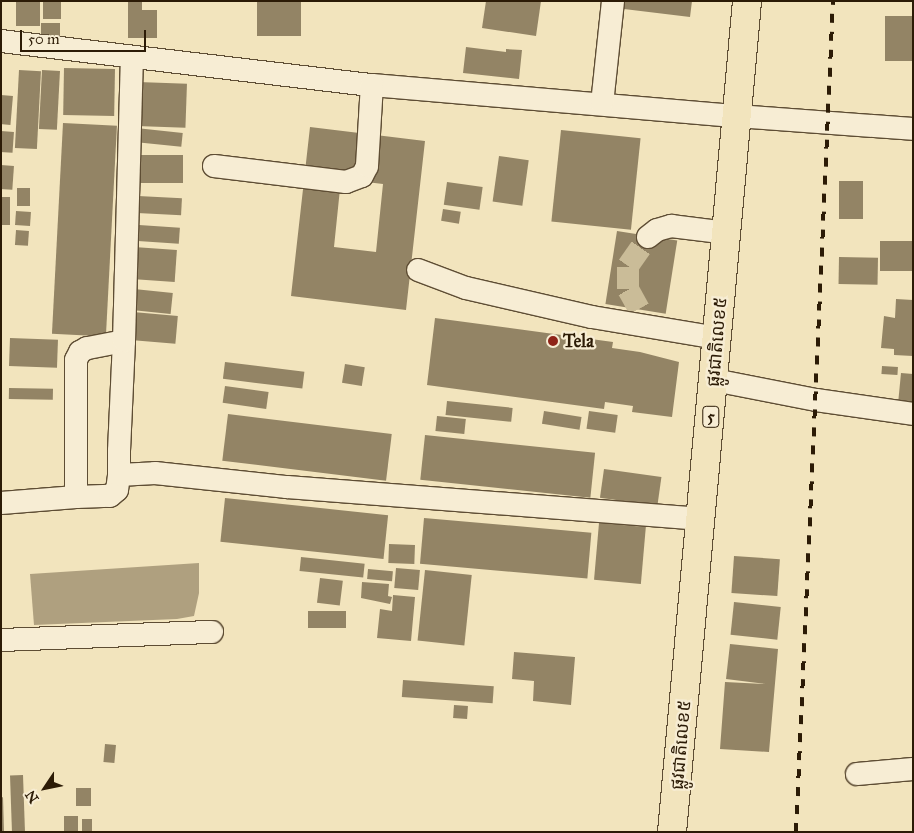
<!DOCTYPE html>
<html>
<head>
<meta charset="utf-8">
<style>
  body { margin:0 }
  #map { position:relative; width:914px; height:833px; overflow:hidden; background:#f2e4bd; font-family:"IM FELL Great Primer","Noto Sans Khmer",serif }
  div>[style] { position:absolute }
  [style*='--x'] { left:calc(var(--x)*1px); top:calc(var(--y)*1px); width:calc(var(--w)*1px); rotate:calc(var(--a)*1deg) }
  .water>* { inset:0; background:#afa07f }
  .building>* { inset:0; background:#938465; transform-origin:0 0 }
  .minor-tunnel>* { height:22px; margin-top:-11px; transform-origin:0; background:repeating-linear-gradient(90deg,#cabc98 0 22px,transparent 0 33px) }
  .roads { filter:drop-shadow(1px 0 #5e4d34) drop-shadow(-1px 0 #5e4d34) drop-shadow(0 1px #5e4d34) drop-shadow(0 -1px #5e4d34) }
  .minor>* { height:22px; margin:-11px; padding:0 11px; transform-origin:11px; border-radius:11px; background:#f7edd4 }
  .highway>* { height:28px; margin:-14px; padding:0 14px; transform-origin:14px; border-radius:14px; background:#f2e4bd }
  .rail>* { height:4px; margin-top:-2px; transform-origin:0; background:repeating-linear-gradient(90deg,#2c1b06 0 9px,transparent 0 18px) }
  .dots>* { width:14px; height:14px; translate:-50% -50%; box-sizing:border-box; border:2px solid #f7edd4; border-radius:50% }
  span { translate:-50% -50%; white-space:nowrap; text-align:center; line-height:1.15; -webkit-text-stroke:4.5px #f7edd4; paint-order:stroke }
  .shield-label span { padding:1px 4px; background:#f7edd4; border:1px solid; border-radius:4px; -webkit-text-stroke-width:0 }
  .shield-label { font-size:16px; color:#2c1b06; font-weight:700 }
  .poi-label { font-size:18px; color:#2c1b06; font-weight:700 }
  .left { translate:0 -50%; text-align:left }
  .street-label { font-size:18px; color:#2c1b06 }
  .frame { position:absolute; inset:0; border:2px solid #2c1b06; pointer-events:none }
  .north { position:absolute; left:20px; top:763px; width:50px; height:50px; -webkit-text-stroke:4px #f7edd4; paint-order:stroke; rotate:236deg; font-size:14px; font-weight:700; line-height:20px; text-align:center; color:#2c1b06 }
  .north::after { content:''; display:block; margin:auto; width:18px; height:22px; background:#2c1b06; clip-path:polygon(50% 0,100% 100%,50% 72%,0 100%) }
  .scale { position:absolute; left:20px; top:30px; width:126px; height:22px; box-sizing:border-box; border:2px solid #2c1b06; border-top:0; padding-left:6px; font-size:15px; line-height:18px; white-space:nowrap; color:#2c1b06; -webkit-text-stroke:4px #f7edd4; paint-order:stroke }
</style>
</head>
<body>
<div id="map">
  <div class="water">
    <div style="clip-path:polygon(199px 563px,199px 593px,194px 616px,177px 619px,34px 625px,30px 574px)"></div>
  </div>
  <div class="building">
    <div style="left:16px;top:1px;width:24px;height:25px"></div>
    <div style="left:43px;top:1px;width:18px;height:18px"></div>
    <div style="clip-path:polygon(128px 1px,142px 1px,142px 10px,157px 10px,157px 38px,128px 38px)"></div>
    <div style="left:257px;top:1px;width:44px;height:35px"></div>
    <div style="clip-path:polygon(486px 1px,541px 1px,536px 36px,482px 28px)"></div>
    <div style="clip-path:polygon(625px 1px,692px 1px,690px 17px,624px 9px)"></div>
    <div style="left:913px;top:16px;width:45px;height:28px;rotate:90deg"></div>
    <div style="left:41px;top:23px;width:19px;height:16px"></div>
    <div style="clip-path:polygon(466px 47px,506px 52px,506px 49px,522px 50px,519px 79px,463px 73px)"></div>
    <div style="left:64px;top:68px;width:51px;height:47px;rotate:1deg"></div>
    <div style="left:19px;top:70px;width:22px;height:78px;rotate:3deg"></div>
    <div style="left:42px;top:70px;width:18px;height:59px;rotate:3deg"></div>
    <div style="left:138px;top:82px;width:49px;height:44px;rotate:2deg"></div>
    <div style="left:1px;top:95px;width:12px;height:29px;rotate:5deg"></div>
    <div style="left:63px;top:123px;width:54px;height:211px;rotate:3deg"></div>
    <div style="clip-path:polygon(evenodd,310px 127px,425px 141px,406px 310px,291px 296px,310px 127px,341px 179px,383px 184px,376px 252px,334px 247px,341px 179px)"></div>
    <div style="left:136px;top:128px;width:47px;height:14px;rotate:6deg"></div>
    <div style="left:561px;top:130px;width:80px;height:92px;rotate:6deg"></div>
    <div style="left:1px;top:131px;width:13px;height:21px;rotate:4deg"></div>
    <div style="left:139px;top:155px;width:44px;height:28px"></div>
    <div style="left:499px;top:156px;width:30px;height:46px;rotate:8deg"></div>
    <div style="left:1px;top:165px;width:13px;height:24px;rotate:4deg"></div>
    <div style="left:839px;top:181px;width:24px;height:38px"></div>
    <div style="left:447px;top:182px;width:36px;height:23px;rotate:8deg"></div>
    <div style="left:17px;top:188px;width:13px;height:18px"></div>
    <div style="left:138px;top:196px;width:44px;height:17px;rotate:3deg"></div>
    <div style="left:1px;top:197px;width:9px;height:28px"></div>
    <div style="left:443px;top:209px;width:18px;height:12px;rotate:9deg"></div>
    <div style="left:16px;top:211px;width:15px;height:14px;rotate:4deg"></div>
    <div style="left:139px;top:225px;width:41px;height:16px;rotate:4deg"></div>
    <div style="left:16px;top:230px;width:13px;height:15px;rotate:4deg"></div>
    <div style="left:617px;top:231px;width:61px;height:74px;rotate:9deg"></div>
    <div style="left:913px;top:241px;width:30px;height:33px;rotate:90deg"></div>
    <div style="left:134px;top:247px;width:43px;height:32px;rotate:4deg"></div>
    <div style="left:839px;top:257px;width:39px;height:27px;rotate:1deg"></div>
    <div style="left:134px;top:289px;width:39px;height:21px;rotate:6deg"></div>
    <div style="clip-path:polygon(896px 299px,913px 300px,913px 356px,894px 355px,894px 349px,881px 348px,884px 316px,895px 318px)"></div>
    <div style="left:133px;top:312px;width:45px;height:28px;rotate:5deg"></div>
    <div style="clip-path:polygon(435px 318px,613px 342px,612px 348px,640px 352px,679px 362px,672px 417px,632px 412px,633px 406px,605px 402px,604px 409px,427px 385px)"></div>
    <div style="left:10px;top:338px;width:48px;height:28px;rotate:2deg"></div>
    <div style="left:225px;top:362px;width:80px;height:17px;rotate:7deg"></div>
    <div style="left:345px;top:364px;width:20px;height:19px;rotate:9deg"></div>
    <div style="left:882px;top:366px;width:16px;height:8px;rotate:4deg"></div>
    <div style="clip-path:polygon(901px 373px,913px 374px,913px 405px,898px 404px)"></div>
    <div style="left:225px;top:386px;width:44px;height:17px;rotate:8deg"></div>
    <div style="left:9px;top:388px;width:44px;height:11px;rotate:1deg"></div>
    <div style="left:447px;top:401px;width:66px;height:14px;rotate:6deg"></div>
    <div style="left:544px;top:411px;width:38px;height:13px;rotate:9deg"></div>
    <div style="left:589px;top:411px;width:29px;height:18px;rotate:8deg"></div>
    <div style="left:228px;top:414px;width:165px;height:47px;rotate:7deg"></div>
    <div style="left:437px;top:416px;width:29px;height:15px;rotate:6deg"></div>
    <div style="left:425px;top:435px;width:171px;height:45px;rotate:6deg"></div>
    <div style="left:604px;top:469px;width:58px;height:29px;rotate:8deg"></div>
    <div style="left:225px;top:498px;width:164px;height:44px;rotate:6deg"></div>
    <div style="left:424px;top:518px;width:168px;height:46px;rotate:5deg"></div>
    <div style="left:599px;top:523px;width:47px;height:57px;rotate:5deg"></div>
    <div style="left:389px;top:544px;width:26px;height:19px;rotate:2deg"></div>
    <div style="left:734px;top:556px;width:46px;height:37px;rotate:4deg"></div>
    <div style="left:301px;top:557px;width:64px;height:14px;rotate:6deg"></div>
    <div style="left:396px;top:568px;width:24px;height:20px;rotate:5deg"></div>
    <div style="left:368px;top:569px;width:25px;height:10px;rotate:5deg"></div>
    <div style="left:425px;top:570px;width:47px;height:71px;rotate:6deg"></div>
    <div style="left:320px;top:578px;width:23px;height:25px;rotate:7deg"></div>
    <div style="clip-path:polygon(362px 582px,389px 584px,388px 596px,392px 597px,390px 604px,361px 598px)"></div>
    <div style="clip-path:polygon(393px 595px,415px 597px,411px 641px,377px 638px,380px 609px,392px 611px)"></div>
    <div style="left:734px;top:602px;width:47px;height:33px;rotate:6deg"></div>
    <div style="left:346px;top:611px;width:17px;height:38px;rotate:90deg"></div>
    <div style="clip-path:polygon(730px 644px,778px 649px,769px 752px,720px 749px,725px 682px,766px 684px,726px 679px)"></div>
    <div style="clip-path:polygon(514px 652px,575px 657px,571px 705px,533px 701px,534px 681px,512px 679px)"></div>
    <div style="left:403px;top:680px;width:91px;height:17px;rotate:4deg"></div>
    <div style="left:454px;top:705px;width:14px;height:13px;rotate:4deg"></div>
    <div style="left:105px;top:744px;width:11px;height:18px;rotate:5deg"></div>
    <div style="left:23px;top:775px;width:57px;height:13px;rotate:88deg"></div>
    <div style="left:76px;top:788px;width:15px;height:18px"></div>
    <div style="clip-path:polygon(3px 797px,4px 832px,1px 832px,1px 798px)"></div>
    <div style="left:78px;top:816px;width:16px;height:14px;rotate:90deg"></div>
    <div style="left:82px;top:819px;width:10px;height:13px"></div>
  </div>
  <div class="minor-tunnel">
    <div style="--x:639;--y:309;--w:23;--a:-119"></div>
    <div style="--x:628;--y:289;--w:23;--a:-90"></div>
    <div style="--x:628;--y:266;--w:35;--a:-55"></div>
  </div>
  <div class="roads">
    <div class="minor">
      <div style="--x:1;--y:41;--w:374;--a:6.8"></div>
      <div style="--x:372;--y:85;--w:366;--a:4.9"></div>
      <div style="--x:737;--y:116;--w:176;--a:4.2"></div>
      <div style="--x:602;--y:104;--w:104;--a:-83.9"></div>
      <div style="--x:214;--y:166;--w:133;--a:6.9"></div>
      <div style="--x:346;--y:182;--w:17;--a:-21"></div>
      <div style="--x:362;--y:176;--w:11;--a:-63"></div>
      <div style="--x:367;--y:166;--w:81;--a:-86.5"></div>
      <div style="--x:648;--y:237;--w:11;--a:-38"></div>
      <div style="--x:657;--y:230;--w:15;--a:-16"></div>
      <div style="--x:671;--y:226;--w:56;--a:7.1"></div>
      <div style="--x:418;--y:270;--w:51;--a:20.6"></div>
      <div style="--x:466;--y:288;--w:129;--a:13"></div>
      <div style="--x:592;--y:317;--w:128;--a:9.5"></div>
      <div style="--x:124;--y:341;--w:38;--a:169"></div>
      <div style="--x:87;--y:348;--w:8;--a:150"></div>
      <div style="--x:80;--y:352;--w:9;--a:117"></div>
      <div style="--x:76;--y:360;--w:137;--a:90"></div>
      <div style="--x:76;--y:497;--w:34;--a:-2"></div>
      <div style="--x:110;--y:496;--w:9;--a:-41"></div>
      <div style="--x:117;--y:490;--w:15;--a:-82"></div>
      <div style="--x:119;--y:475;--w:24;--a:-90"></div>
      <div style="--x:119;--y:451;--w:110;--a:-87.4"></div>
      <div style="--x:124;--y:341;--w:284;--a:-88.4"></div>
      <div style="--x:714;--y:380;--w:104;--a:11.1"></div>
      <div style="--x:816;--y:400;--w:98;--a:8.2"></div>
      <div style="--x:119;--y:475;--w:36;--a:-3"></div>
      <div style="--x:155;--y:473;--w:133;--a:6.1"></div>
      <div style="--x:287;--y:487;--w:416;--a:4.4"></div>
      <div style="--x:1;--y:503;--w:75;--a:-4.6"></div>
      <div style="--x:1;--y:640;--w:211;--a:-2.2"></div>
      <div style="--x:857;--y:774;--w:56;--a:-5.1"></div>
    </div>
    <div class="highway">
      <div style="--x:672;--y:832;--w:834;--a:-84.84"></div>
    </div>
  </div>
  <div class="rail">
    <div style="--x:796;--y:832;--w:832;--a:-87.45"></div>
  </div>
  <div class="dots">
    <div style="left:553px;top:341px;background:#8f2418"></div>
  </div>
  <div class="shield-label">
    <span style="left:711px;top:417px">5</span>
  </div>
  <div class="poi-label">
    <span class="left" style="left:563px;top:341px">Tela</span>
  </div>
  <div class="street-label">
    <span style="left:717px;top:342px;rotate:-85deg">ផ្លូវជាតិលេខ៥</span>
    <span style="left:681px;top:745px;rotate:-85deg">ផ្លូវជាតិលេខ៥</span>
  </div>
  <div class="frame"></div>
  <div class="north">N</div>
  <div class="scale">50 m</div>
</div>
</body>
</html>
